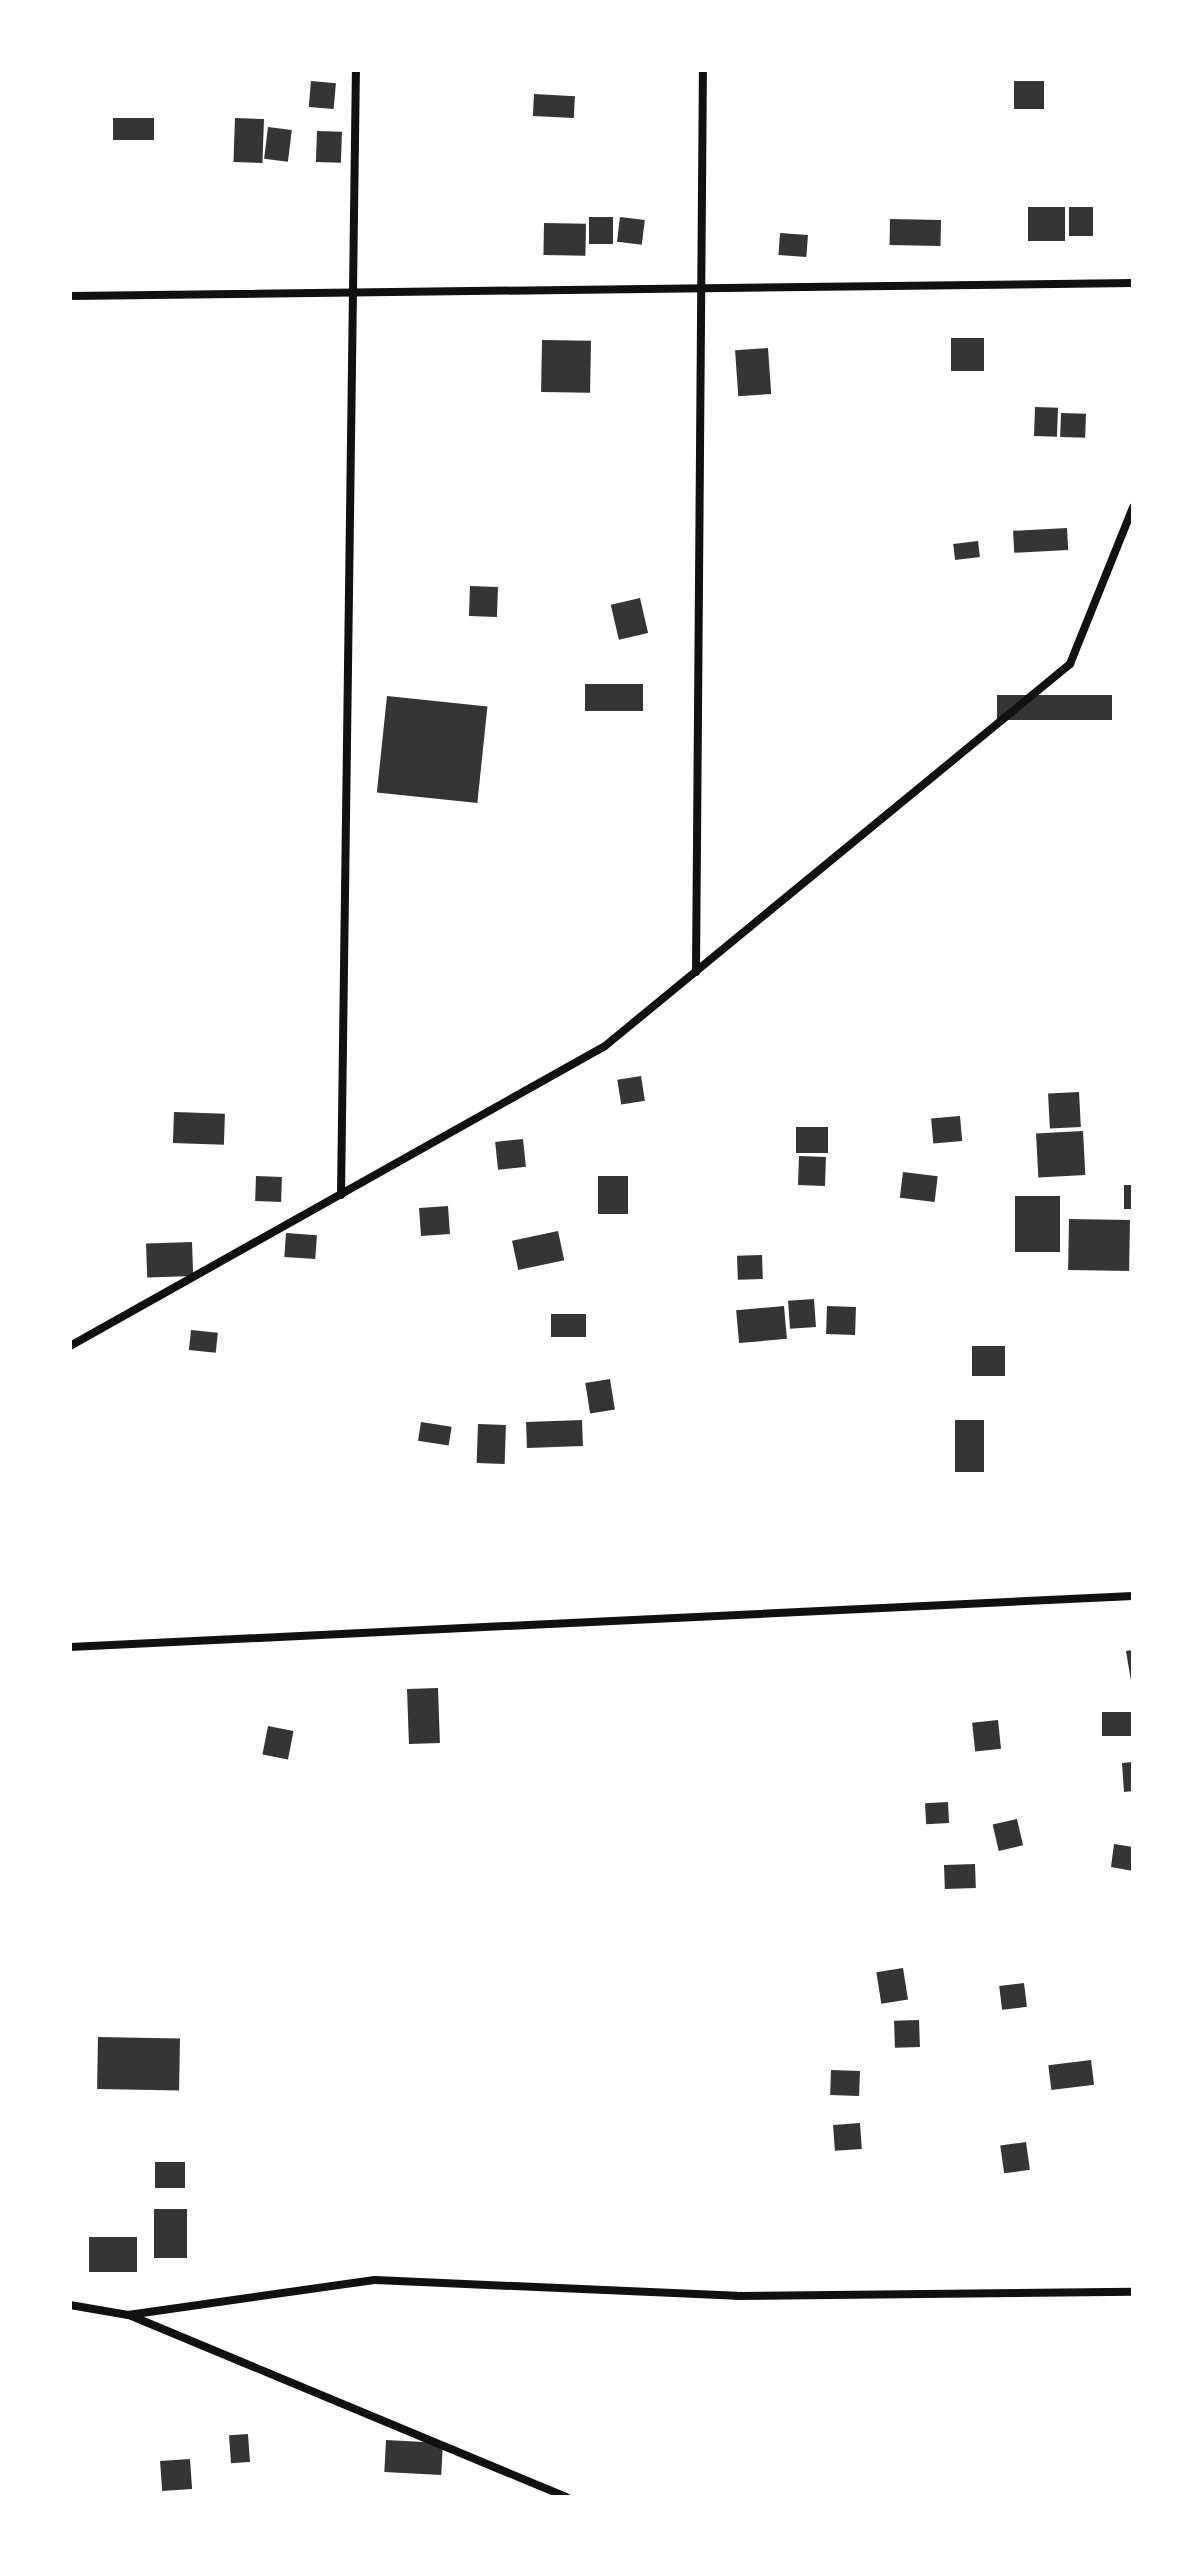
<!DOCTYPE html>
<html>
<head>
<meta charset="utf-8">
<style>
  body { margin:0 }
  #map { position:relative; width:1203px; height:2567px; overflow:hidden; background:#fff; font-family:"Exo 2",sans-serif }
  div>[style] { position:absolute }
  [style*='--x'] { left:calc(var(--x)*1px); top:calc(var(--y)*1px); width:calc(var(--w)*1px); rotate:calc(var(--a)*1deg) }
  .building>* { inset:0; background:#353535; transform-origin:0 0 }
  .minor>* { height:8px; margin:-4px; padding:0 4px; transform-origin:4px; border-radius:4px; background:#111 }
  span { translate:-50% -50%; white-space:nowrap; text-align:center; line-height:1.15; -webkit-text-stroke:6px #fff; paint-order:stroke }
  .frame { position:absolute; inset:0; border:72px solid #fff; pointer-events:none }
</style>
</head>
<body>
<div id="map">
  <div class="building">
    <div style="left:311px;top:81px;width:25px;height:26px;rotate:5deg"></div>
    <div style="left:1014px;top:81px;width:30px;height:28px"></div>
    <div style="left:534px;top:94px;width:41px;height:22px;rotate:3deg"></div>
    <div style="left:113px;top:118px;width:41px;height:22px"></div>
    <div style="left:235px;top:118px;width:29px;height:44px;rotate:2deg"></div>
    <div style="left:268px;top:127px;width:24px;height:32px;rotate:7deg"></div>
    <div style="left:317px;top:131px;width:25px;height:31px;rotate:2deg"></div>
    <div style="left:1028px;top:207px;width:37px;height:34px"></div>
    <div style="left:1069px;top:207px;width:24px;height:29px"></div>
    <div style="left:589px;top:217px;width:24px;height:27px"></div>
    <div style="left:620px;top:217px;width:25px;height:25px;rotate:7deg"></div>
    <div style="left:890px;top:219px;width:51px;height:26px;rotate:1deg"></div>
    <div style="left:544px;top:223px;width:42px;height:32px;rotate:1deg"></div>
    <div style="left:780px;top:233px;width:28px;height:22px;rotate:4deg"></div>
    <div style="left:984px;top:338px;width:33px;height:33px;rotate:90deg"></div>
    <div style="left:542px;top:340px;width:49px;height:52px;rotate:1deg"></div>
    <div style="left:768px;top:348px;width:46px;height:33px;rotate:86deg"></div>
    <div style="left:1035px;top:407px;width:23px;height:29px;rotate:2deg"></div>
    <div style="left:1061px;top:413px;width:25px;height:24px;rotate:2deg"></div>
    <div style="left:1067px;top:528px;width:22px;height:54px;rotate:87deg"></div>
    <div style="left:978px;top:541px;width:16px;height:25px;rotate:83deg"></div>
    <div style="left:470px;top:586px;width:28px;height:30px;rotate:2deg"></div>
    <div style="left:640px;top:598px;width:36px;height:30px;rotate:77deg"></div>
    <div style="left:585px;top:684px;width:58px;height:27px"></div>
    <div style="left:997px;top:695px;width:115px;height:25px"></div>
    <div style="left:387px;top:696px;width:101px;height:97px;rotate:6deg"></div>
    <div style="left:641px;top:1076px;width:25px;height:24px;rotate:81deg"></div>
    <div style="left:1079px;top:1092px;width:35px;height:31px;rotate:87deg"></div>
    <div style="left:174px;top:1112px;width:51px;height:31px;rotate:2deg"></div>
    <div style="left:960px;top:1116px;width:25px;height:29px;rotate:85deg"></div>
    <div style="left:828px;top:1127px;width:26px;height:32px;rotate:90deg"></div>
    <div style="left:1083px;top:1131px;width:44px;height:47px;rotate:87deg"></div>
    <div style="left:523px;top:1139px;width:28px;height:28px;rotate:84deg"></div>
    <div style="left:799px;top:1156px;width:27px;height:29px;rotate:2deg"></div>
    <div style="left:903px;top:1172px;width:35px;height:26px;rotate:7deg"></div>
    <div style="left:256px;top:1176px;width:26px;height:25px;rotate:2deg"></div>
    <div style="left:598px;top:1176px;width:30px;height:38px"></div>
    <div style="left:1124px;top:1185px;width:9px;height:24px"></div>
    <div style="left:1015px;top:1196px;width:45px;height:56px"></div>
    <div style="left:448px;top:1206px;width:28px;height:29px;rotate:86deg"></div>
    <div style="left:1069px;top:1219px;width:61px;height:51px;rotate:1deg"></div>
    <div style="left:558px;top:1231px;width:30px;height:47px;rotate:78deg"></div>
    <div style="left:286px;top:1233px;width:31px;height:24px;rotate:4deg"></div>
    <div style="left:192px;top:1242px;width:34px;height:46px;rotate:88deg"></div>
    <div style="left:762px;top:1255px;width:24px;height:25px;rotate:88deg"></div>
    <div style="left:814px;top:1299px;width:28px;height:26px;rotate:86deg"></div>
    <div style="left:784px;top:1306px;width:33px;height:48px;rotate:85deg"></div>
    <div style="left:827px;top:1306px;width:29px;height:28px;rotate:2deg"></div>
    <div style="left:586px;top:1314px;width:23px;height:35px;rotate:90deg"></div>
    <div style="left:191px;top:1330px;width:27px;height:20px;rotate:6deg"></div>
    <div style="left:972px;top:1346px;width:33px;height:30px"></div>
    <div style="left:610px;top:1379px;width:31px;height:25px;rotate:81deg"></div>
    <div style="left:582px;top:1420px;width:26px;height:56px;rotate:88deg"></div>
    <div style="left:955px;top:1420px;width:29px;height:52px"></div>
    <div style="left:421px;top:1422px;width:31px;height:19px;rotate:9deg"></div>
    <div style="left:478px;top:1424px;width:28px;height:39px;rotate:2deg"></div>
    <div style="clip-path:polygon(1133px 1650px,1133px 1681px,1131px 1681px,1126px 1651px)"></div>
    <div style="left:438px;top:1688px;width:55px;height:31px;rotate:88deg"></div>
    <div style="left:1133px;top:1712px;width:24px;height:31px;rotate:90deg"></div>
    <div style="left:998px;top:1720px;width:29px;height:26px;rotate:84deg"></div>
    <div style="left:268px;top:1726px;width:26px;height:29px;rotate:11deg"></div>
    <div style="clip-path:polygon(1133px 1762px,1133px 1791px,1124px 1792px,1122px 1763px)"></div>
    <div style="left:948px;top:1802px;width:21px;height:23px;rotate:87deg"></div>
    <div style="left:1017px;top:1819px;width:27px;height:25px;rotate:77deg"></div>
    <div style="clip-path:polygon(1114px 1844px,1133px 1847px,1133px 1871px,1111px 1867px)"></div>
    <div style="left:975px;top:1864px;width:24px;height:31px;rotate:88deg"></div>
    <div style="left:903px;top:1968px;width:32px;height:27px;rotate:81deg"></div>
    <div style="left:1024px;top:1983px;width:24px;height:25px;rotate:83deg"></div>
    <div style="left:919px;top:2020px;width:27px;height:25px;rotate:88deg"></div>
    <div style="left:98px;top:2037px;width:82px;height:52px;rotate:1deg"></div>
    <div style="left:1091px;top:2060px;width:25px;height:43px;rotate:83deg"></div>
    <div style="left:831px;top:2070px;width:29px;height:25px;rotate:2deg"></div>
    <div style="left:860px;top:2123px;width:26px;height:27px;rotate:86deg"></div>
    <div style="left:1026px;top:2142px;width:28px;height:26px;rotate:82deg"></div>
    <div style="left:155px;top:2162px;width:30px;height:26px"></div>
    <div style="left:154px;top:2209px;width:33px;height:49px"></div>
    <div style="left:89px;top:2237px;width:48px;height:35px"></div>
    <div style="left:248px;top:2434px;width:28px;height:19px;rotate:86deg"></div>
    <div style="left:386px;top:2440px;width:57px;height:32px;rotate:3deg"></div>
    <div style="left:190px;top:2459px;width:30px;height:30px;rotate:86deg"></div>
  </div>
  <div class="minor">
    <div style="--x:70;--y:296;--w:1063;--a:-0.7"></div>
    <div style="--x:696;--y:972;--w:902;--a:-89.56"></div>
    <div style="--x:341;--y:1195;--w:1125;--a:-89.24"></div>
    <div style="--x:70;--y:1346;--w:613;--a:-29.28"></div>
    <div style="--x:605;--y:1046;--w:602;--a:-39.4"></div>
    <div style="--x:1070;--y:664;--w:169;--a:-68.1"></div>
    <div style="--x:70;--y:1647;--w:1064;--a:-2.75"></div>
    <div style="--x:70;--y:2305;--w:59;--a:9.8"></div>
    <div style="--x:128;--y:2315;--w:249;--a:-8.1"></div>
    <div style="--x:375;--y:2280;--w:362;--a:2.5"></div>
    <div style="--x:737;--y:2296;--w:396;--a:-0.6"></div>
    <div style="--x:129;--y:2315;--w:474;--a:22.6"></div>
  </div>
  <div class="frame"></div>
</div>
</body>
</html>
